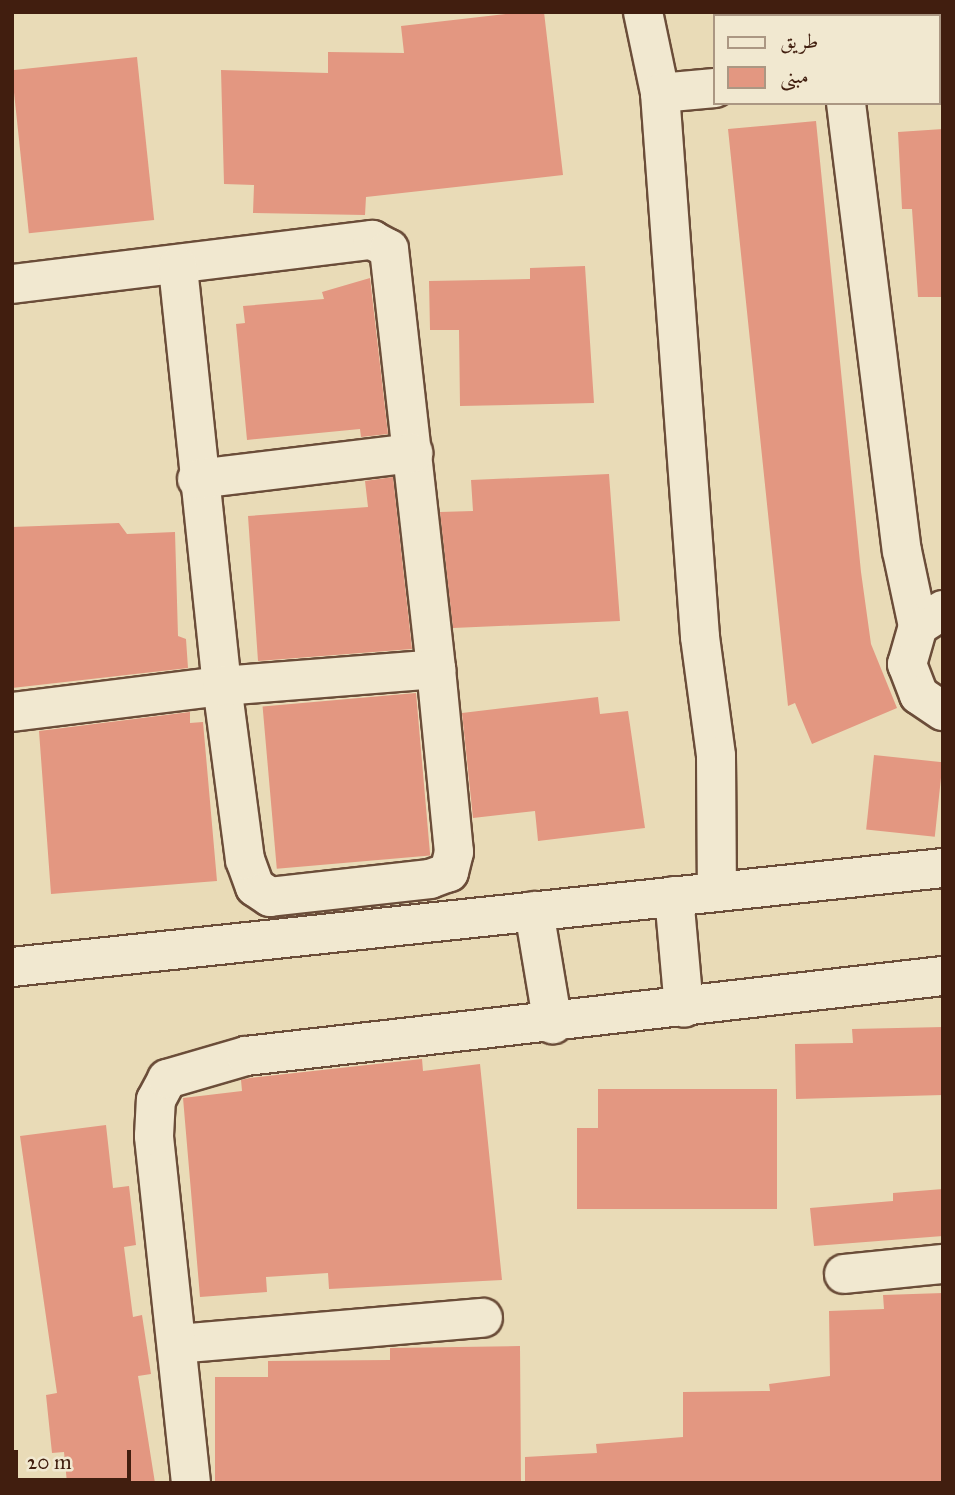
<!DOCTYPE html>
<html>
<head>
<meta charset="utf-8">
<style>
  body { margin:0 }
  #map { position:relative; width:955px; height:1495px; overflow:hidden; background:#e9dbb7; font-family:"IM FELL Great Primer",Amiri,serif }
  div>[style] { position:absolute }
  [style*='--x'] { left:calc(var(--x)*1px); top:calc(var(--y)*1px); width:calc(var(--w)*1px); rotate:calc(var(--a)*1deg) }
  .building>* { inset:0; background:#e39781; transform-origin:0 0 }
  .roads { filter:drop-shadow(2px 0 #6b4d39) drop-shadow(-2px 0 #6b4d39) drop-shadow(0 2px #6b4d39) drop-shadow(0 -2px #6b4d39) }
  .minor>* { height:38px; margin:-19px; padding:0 19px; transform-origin:19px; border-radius:19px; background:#f1e8d0 }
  span { translate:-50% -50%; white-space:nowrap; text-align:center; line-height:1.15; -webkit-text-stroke:6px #f1e8d0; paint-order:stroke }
  .frame { position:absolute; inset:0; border:14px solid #411e0f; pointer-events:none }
  .legend { position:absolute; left:713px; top:14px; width:228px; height:91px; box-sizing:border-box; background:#f1e8d0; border:2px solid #ab9783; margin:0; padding:9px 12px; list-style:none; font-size:21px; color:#411e0f }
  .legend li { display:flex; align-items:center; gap:14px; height:35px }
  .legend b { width:35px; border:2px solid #ab9783 }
  .scale { position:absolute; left:14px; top:1450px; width:117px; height:32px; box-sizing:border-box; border:4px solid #411e0f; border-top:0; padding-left:9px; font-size:21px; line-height:24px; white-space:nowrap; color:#411e0f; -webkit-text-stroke:5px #f1e8d0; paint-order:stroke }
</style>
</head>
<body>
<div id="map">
  <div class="building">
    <div style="clip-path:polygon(522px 12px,544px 12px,563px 175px,366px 197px,365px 215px,253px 213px,254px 185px,224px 184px,221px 70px,328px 73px,328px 52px,404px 53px,401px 26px)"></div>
    <div style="left:137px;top:57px;width:164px;height:126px;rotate:84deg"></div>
    <div style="clip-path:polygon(816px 121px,861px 572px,871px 644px,897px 708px,812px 744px,795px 703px,788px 706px,728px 129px)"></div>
    <div style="clip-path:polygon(943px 129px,943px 297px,918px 297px,912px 209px,902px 209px,898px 132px)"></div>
    <div style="clip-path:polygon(585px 266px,594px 403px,460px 406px,459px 330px,430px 330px,429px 281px,530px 279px,530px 268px)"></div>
    <div style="clip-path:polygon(370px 278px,388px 434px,361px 437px,360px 429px,247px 440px,236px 324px,245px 323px,243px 306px,324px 299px,322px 292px)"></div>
    <div style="clip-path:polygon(609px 474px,620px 621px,453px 628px,440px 512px,473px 511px,471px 480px)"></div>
    <div style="clip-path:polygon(393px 477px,412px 649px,258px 661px,248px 516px,368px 507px,365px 481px)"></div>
    <div style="clip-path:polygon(119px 523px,127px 534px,175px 532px,178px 636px,186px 639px,188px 668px,12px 688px,12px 527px)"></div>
    <div style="left:416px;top:693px;width:163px;height:154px;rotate:85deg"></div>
    <div style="clip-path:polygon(598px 697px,600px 714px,628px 711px,645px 828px,538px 841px,535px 811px,473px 818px,462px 713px)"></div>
    <div style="clip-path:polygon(190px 712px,190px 723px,203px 722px,217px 881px,51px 894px,39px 731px)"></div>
    <div style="left:874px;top:755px;width:69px;height:75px;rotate:6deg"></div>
    <div style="clip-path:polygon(943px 1027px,943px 1095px,796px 1099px,795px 1044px,853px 1043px,852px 1029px)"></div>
    <div style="clip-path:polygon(422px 1059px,423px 1071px,480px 1064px,502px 1280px,329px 1289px,328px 1273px,266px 1277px,267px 1292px,200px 1297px,183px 1098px,242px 1091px,241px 1080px,250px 1078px)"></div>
    <div style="clip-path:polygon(598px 1089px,777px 1089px,777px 1209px,577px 1209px,577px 1128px,598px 1128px)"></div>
    <div style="clip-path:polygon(106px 1125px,113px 1188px,129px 1186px,136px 1245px,124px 1247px,133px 1317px,142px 1315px,151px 1374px,138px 1376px,155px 1483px,67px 1483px,64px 1452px,52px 1453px,46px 1395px,57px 1393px,20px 1136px)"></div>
    <div style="clip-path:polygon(943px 1189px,943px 1236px,814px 1246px,810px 1208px,893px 1201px,893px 1193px)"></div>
    <div style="clip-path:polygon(943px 1293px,943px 1483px,525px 1483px,525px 1457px,597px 1453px,596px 1444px,683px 1437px,683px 1392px,770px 1391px,769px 1384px,830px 1376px,829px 1311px,884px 1309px,883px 1295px)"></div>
    <div style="clip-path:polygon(520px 1346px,521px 1483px,215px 1483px,215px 1377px,268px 1377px,268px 1361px,390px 1360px,390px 1348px)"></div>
  </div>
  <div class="roads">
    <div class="minor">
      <div style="--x:643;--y:12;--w:83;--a:78.1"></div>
      <div style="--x:660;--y:93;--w:545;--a:85.79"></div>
      <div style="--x:700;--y:637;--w:120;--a:82.3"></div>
      <div style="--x:716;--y:756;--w:135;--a:89.6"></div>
      <div style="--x:939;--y:78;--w:4;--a:0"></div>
      <div style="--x:660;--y:93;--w:55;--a:-5.2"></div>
      <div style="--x:846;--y:103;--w:451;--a:82.9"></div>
      <div style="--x:902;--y:551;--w:77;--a:78"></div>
      <div style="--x:12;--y:284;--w:363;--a:-7"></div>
      <div style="--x:372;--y:240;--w:19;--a:28"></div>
      <div style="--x:389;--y:249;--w:423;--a:83.6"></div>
      <div style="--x:436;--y:669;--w:184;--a:84.4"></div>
      <div style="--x:454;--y:852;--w:21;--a:104"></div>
      <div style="--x:449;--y:872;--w:20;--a:160"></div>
      <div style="--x:430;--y:879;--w:161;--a:173.6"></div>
      <div style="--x:270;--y:897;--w:18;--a:-146"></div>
      <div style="--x:255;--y:887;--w:29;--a:-110"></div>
      <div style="--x:245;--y:860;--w:176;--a:-97.5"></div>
      <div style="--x:222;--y:686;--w:422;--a:-96"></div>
      <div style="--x:197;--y:479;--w:218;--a:-6.9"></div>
      <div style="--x:943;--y:610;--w:30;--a:147"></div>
      <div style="--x:918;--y:626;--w:40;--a:106"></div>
      <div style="--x:907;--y:664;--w:33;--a:69"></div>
      <div style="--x:919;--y:695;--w:29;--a:34"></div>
      <div style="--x:12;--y:712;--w:212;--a:-7.1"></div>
      <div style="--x:222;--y:686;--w:215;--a:-4.5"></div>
      <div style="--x:674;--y:896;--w:112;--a:84.9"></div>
      <div style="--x:534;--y:911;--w:115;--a:80.5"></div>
      <div style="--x:12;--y:967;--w:936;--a:-6.07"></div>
      <div style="--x:844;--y:1274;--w:100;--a:-5.8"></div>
      <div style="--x:177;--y:1344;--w:307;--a:-4.9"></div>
      <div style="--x:191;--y:1483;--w:349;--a:-96.1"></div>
      <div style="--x:154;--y:1136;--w:36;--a:-87"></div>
      <div style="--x:156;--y:1100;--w:24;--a:-62"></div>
      <div style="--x:167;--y:1079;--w:82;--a:-16.2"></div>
      <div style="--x:246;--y:1056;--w:702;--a:-6.55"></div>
    </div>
  </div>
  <div class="frame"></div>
  <ul class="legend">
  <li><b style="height:9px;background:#f1e8d0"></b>طريق</li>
  <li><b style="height:19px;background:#e39781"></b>مبنى</li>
  </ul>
  <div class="scale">20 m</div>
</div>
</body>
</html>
